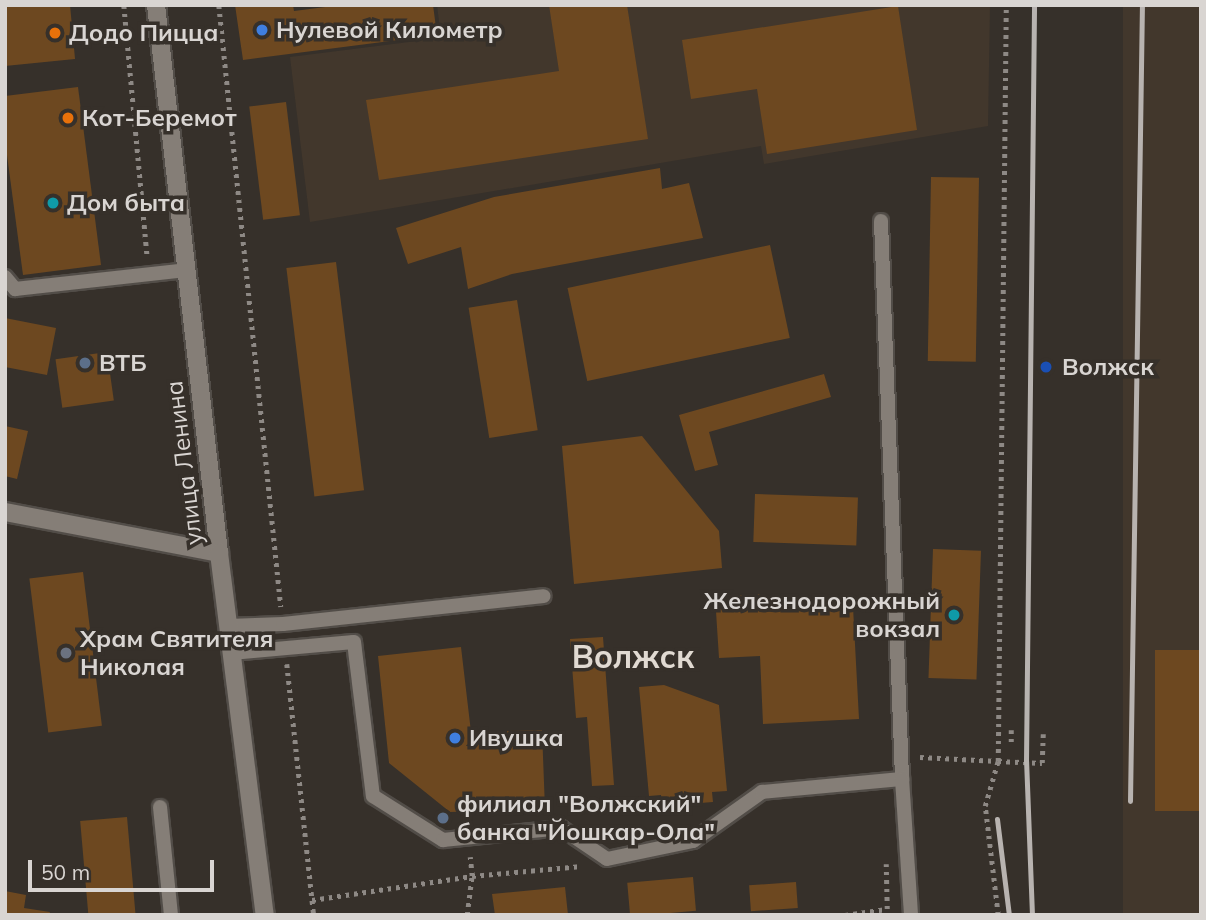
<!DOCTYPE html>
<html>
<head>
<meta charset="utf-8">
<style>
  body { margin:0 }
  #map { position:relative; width:1206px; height:920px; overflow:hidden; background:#36302a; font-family:Mulish,sans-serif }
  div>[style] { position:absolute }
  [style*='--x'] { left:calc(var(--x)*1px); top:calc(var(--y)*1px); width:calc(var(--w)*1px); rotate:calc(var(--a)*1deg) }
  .built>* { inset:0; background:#42372c; transform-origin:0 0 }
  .building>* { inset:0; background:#6d4820; transform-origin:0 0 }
  .path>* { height:4.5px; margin-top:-2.25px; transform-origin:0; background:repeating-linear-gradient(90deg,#8e8985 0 3.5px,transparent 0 8.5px) }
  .roads { filter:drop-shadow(2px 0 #524d48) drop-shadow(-2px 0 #524d48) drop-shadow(0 2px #524d48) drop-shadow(0 -2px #524d48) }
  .lane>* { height:14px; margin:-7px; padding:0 7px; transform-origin:7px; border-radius:7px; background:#857e77 }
  .street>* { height:18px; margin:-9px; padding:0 9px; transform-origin:9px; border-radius:9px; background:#857e77 }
  .secondary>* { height:18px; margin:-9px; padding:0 9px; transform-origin:9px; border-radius:9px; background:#857e77 }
  .rail>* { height:5px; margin:-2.5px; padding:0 2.5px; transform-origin:2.5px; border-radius:2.5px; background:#b8b3b0 }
  .dots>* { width:19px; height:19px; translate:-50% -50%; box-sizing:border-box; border:4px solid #36302a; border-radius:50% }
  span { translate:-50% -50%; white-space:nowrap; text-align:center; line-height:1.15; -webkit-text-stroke:7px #36302a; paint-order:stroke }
  .poi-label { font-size:24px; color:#d9d5d2; font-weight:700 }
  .left { translate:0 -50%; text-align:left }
  .right { translate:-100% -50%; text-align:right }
  .street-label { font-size:24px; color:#d9d5d2 }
  .district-label { font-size:32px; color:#e1dad2; font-weight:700 }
  .frame { position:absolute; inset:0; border:7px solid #d9d5d2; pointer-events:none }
  .scale { position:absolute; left:28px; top:860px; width:186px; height:32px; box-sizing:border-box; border:4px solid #d9d5d2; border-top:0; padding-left:9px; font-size:21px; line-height:24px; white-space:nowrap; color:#d9d5d2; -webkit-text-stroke:5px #36302a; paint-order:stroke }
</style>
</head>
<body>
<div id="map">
  <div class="built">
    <div style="clip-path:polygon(437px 5px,990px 5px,988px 126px,764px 164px,761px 146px,310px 222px,290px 57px,441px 38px)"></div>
    <div style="left:1123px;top:5px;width:78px;height:910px"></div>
  </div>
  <div class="building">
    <div style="clip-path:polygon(5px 5px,70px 5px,75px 59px,5px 66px)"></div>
    <div style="clip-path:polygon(235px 5px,293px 5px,294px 11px,341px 5px,433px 5px,437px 35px,243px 60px)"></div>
    <div style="clip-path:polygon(549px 5px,627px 5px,648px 139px,379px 180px,366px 100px,559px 71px)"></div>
    <div style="clip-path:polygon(898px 6px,917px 130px,767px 154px,757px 89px,691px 99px,682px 40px)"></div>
    <div style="clip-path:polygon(78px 87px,101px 265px,23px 275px,5px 140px,5px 96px)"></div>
    <div style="left:286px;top:102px;width:114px;height:37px;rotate:83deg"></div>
    <div style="clip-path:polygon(660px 168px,662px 189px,689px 183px,703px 238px,512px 274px,468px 289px,461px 247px,408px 264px,396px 228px,494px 197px)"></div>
    <div style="left:931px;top:177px;width:48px;height:184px;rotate:1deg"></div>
    <div style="left:770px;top:245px;width:95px;height:207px;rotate:78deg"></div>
    <div style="left:336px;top:262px;width:230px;height:50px;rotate:83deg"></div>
    <div style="left:517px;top:300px;width:132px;height:49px;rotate:81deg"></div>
    <div style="clip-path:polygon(5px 318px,56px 328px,47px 375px,5px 367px)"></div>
    <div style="left:107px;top:352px;width:49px;height:52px;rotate:82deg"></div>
    <div style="clip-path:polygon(824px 374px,831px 397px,709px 432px,718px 465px,695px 471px,679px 415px)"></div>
    <div style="clip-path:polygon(5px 426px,28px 431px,17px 479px,5px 476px)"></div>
    <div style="clip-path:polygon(642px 436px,719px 531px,722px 568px,574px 584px,562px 446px)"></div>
    <div style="left:755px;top:494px;width:103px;height:48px;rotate:2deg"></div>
    <div style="left:933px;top:549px;width:48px;height:129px;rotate:2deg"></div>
    <div style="left:83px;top:572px;width:155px;height:54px;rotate:83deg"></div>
    <div style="clip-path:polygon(764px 594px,765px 612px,853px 607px,859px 719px,763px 724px,760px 656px,719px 658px,715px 596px)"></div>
    <div style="clip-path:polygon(603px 637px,614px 785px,592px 786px,587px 717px,576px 718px,570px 639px)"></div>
    <div style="clip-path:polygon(461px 647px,471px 732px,542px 730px,545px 809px,450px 812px,389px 763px,378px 656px)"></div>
    <div style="left:1155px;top:650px;width:46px;height:161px"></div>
    <div style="clip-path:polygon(664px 685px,719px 705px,727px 791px,712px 792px,713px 802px,662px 806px,661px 795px,649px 796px,639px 687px)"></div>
    <div style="left:127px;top:817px;width:98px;height:47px;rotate:85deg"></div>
    <div style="left:693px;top:877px;width:34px;height:66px;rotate:85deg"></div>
    <div style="left:796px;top:882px;width:26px;height:47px;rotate:86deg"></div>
    <div style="clip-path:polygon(565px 887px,568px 915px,495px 915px,492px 894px)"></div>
    <div style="clip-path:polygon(5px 891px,26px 895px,24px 908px,50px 912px,49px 915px,5px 915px)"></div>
  </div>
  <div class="path">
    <div style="--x:124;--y:5;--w:251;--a:84.7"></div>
    <div style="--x:219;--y:5;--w:605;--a:84.12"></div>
    <div style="--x:287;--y:664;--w:252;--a:83.9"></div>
    <div style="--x:1011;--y:742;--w:12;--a:-90"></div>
    <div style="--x:920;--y:757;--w:78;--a:2.9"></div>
    <div style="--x:998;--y:761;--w:756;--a:-89.39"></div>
    <div style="--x:312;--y:900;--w:162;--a:-8.5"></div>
    <div style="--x:472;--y:876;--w:110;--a:-5.2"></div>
    <div style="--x:467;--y:915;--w:39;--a:-83"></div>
    <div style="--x:472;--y:876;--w:19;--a:-96"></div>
    <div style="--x:845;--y:915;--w:42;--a:-8.1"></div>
    <div style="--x:887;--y:909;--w:45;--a:-91.3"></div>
    <div style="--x:998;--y:915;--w:110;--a:-96.8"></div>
    <div style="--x:985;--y:806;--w:47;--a:-73.9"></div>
    <div style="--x:998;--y:761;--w:44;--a:2.6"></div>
    <div style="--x:1042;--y:763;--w:29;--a:-88"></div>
  </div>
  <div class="roads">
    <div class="lane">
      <div style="--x:881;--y:221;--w:558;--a:87.84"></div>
      <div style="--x:5;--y:277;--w:16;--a:50"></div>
      <div style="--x:15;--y:289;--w:172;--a:-6.3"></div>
      <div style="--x:228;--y:626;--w:55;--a:-2.1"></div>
      <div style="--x:283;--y:624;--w:262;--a:-6.1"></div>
      <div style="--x:231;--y:653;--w:123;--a:-5.1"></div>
      <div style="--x:354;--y:642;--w:155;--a:83"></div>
      <div style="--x:373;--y:796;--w:83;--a:32.2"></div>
      <div style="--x:443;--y:840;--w:119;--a:-5.8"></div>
      <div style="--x:561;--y:828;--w:55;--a:34"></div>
      <div style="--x:607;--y:859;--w:88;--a:-11.8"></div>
      <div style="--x:693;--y:841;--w:85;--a:-35.4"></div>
      <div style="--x:762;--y:792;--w:141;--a:-5.3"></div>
      <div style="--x:902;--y:779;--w:136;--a:86.2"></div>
      <div style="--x:160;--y:807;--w:109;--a:84.2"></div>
    </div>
    <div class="street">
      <div style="--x:5;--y:512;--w:218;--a:10.8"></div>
    </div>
    <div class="secondary">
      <div style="--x:156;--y:5;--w:552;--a:83.44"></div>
      <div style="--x:219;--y:553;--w:365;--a:82.8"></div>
    </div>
  </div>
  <div class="rail">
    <div style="--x:1130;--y:801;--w:796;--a:-89.14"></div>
    <div style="--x:997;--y:819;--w:97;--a:82.9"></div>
    <div style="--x:1032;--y:915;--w:154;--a:-92.2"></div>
    <div style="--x:1026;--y:761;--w:756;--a:-89.39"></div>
  </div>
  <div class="dots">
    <div style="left:262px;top:30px;background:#3f7fe0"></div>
    <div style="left:55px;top:33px;background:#e8710a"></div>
    <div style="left:68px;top:118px;background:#e8710a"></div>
    <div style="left:53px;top:203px;background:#0f9aa8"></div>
    <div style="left:85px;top:363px;background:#5c6f8a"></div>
    <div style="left:1046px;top:367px;background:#1a4fb4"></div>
    <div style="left:954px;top:615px;background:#0f9aa8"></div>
    <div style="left:66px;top:653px;background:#6b7280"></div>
    <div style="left:455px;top:738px;background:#3f7fe0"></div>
    <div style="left:443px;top:818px;background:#5c6f8a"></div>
  </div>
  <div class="poi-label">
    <span class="left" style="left:276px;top:30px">Нулевой Километр</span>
    <span class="left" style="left:69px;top:33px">Додо Пицца</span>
    <span class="left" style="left:82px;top:118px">Кот-Беремот</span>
    <span class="left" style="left:67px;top:203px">Дом быта</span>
    <span class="left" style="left:99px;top:363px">ВТБ</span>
    <span class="left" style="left:1062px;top:367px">Волжск</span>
    <span class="right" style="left:940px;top:615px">Железнодорожный<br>вокзал</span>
    <span class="left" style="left:80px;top:653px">Храм Святителя<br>Николая</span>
    <span class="left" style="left:469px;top:738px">Ивушка</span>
    <span class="left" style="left:457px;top:818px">филиал "Волжский"<br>банка "Йошкар-Ола"</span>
  </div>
  <div class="street-label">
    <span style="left:184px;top:463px;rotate:-97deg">улица Ленина</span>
  </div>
  <div class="district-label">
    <span style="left:633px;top:656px">Волжск</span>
  </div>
  <div class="frame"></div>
  <div class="scale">50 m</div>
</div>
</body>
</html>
